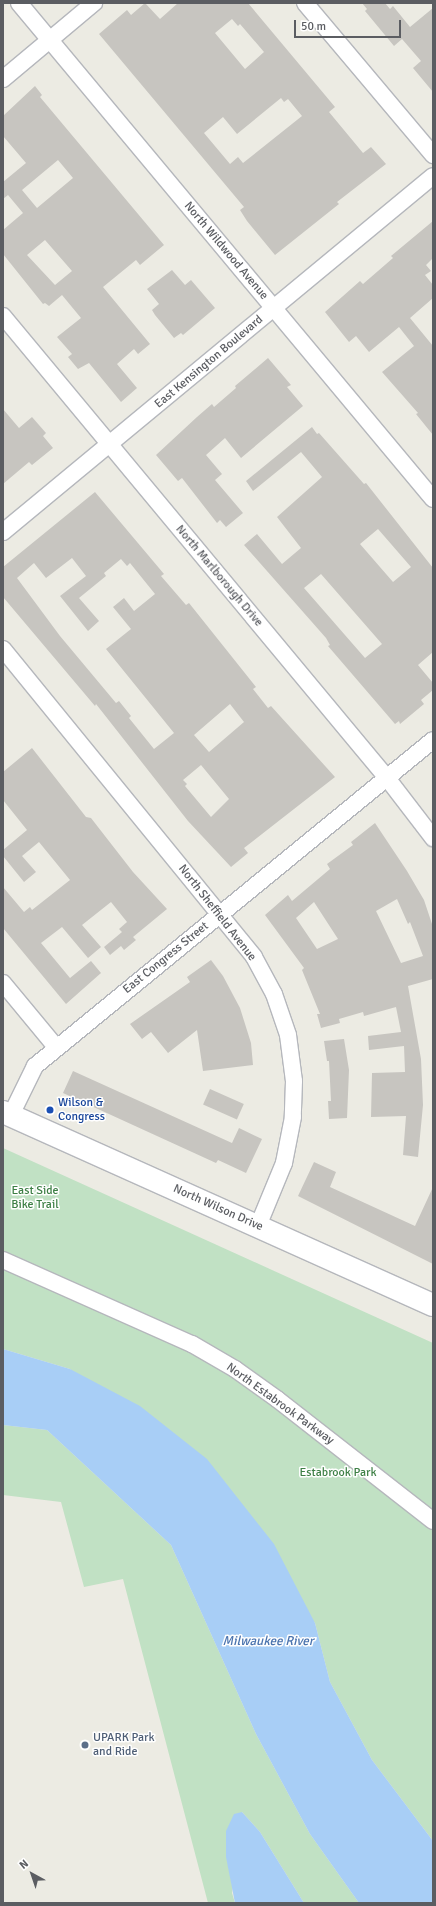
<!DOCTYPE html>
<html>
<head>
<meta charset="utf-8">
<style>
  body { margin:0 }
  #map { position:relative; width:436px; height:1906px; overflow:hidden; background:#ecebe3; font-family:Signika,sans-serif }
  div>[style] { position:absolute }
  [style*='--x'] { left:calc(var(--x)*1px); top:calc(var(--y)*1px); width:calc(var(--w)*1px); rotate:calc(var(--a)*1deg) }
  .green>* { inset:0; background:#c1e1c4 }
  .water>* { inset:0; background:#a8cef6 }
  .building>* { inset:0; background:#c7c5c0; transform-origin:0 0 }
  .roads { filter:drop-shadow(1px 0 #b5b7bc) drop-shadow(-1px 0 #b5b7bc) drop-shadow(0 1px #b5b7bc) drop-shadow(0 -1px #b5b7bc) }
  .street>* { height:16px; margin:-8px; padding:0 8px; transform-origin:8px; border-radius:8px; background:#fff }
  .secondary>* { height:22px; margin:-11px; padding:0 11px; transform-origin:11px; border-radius:11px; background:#fff }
  .dots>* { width:11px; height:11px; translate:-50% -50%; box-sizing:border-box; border:2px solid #fff; border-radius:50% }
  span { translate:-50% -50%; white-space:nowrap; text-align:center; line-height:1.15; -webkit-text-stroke:3px #fff; paint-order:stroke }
  .street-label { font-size:12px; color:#5b5d62 }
  .transit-label { font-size:12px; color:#164399 }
  .left { translate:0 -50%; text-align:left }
  .park-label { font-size:12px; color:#3d7f45 }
  .service-label { font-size:12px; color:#4e5e75 }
  .water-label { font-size:13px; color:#4b74af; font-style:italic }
  .frame { position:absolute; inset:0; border:4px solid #5b5d62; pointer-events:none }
  .north { position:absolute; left:12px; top:1854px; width:40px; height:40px; -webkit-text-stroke:3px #fff; paint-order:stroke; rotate:320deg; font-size:11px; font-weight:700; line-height:16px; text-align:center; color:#5b5d62 }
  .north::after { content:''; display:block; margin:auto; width:14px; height:18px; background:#5b5d62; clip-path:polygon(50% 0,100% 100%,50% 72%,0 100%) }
  .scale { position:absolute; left:294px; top:20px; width:107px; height:18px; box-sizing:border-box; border:2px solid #5b5d62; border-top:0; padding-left:5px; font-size:12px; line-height:14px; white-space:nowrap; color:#5b5d62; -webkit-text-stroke:3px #fff; paint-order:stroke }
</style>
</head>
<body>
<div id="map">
  <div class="green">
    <div style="clip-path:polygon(3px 1148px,433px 1343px,433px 1841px,372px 1760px,330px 1682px,315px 1623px,70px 1369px,3px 1349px)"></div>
    <div style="clip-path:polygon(3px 1425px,47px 1430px,171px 1545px,256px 1734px,310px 1834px,359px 1903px,304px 1903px,260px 1832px,242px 1812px,232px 1893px,235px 1903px,208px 1903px,123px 1579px,84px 1587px,61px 1502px,3px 1495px)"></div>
  </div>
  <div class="water">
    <div style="clip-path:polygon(3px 1349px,70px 1369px,140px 1406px,207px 1459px,274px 1544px,315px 1623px,330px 1682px,372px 1760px,433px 1841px,433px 1903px,359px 1903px,310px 1834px,256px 1734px,171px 1545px,47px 1430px,3px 1425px)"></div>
    <div style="clip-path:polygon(242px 1812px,260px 1832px,304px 1903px,235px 1903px,226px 1857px,226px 1831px,234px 1814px)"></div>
  </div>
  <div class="building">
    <div style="clip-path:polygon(evenodd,145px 3px,160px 19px,178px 3px,248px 3px,335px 107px,329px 112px,363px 153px,371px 147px,386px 164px,337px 202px,339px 204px,275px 255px,247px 221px,240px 210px,244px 207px,99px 34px,127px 10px,131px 15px,145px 3px,232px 19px,238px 26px,240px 24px,264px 52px,245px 69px,215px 33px,232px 19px,145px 3px,281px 98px,284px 102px,288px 99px,302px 116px,243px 163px,238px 157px,230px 164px,204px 133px,223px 117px,237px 134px,281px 98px)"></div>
    <div style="clip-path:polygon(362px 3px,385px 3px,390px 9px,393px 6px,410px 27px,433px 8px,433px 92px,413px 68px,421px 61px,402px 39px,394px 46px,365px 11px,367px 9px)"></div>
    <div style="clip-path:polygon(evenodd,35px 86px,42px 95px,40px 97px,164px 245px,140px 265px,136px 260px,103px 287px,150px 344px,138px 354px,134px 349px,117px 364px,137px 388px,121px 402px,89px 363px,78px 369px,68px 357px,72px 354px,57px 337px,81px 318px,62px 295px,49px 306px,45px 303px,43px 304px,3px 254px,3px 230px,23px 213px,8px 195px,3px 199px,3px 182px,26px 163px,3px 136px,3px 116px,35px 86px,58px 160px,73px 178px,37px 208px,22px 190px,58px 160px,35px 86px,45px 240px,72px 271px,55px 285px,27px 255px,45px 240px)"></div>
    <div style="clip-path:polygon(433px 221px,433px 258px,426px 265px,431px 271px,425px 275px,433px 285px,433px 298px,410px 318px,433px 346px,433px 435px,416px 414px,418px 413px,382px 372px,414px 346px,399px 327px,369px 352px,356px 336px,349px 342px,325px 312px,360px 281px,363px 284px,393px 258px,391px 256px)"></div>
    <div style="clip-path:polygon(172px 270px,185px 285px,191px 280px,215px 308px,183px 335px,181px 333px,174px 338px,155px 315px,152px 310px,159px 304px,147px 289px)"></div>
    <div style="clip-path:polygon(268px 358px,291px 385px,287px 387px,303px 406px,241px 458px,225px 438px,206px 455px,222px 474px,215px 480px,243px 513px,226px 527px,220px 520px,217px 523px,182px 478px,178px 481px,156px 455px,197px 417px,212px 404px,214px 407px,236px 388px,235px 386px)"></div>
    <div style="clip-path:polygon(3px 409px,19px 428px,32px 417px,46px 433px,43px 436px,53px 448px,32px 465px,29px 462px,3px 484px)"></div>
    <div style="clip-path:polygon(evenodd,312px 427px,317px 434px,319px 433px,364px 484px,366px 483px,433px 568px,433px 652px,418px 665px,433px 683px,433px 690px,421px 700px,424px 704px,400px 724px,399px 721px,395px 724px,328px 646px,330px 645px,326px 638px,244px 545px,257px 534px,282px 564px,301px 548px,277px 517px,322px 477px,301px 452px,253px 491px,246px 481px,312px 427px,378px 529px,411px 567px,393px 582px,360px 544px,378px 529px,312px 427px,321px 574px,382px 644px,365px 658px,304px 588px,321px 574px)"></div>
    <div style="clip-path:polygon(evenodd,95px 492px,164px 574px,161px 576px,186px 605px,189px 603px,256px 687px,253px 689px,268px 708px,271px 706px,335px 777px,244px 848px,248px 853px,231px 867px,188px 821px,96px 704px,95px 706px,3px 597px,3px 567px,95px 492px,72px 558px,86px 576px,60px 596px,88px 631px,99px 621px,79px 598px,106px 576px,104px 573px,121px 559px,127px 566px,130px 563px,155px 594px,134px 611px,124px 598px,113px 607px,131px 629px,106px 649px,174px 733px,154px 749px,129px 718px,131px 716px,119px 701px,116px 703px,60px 636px,17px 578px,34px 563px,46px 578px,72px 558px,95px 492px,230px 704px,244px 722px,209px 752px,194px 735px,230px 704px,95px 492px,201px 765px,229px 799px,211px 817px,185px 786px,187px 784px,183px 780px,201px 765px)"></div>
    <div style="clip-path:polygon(32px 748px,86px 817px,91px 818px,133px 872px,167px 909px,133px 937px,136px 940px,124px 950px,121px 946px,110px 955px,104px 947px,122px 932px,119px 929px,127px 922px,111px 902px,82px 925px,101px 947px,88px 958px,62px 927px,41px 943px,70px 978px,91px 961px,101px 973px,66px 1004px,3px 928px,3px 887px,24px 912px,30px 907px,32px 910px,70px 880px,39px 842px,22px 856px,36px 872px,24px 882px,3px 856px,3px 850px,27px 830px,3px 800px,3px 772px)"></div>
    <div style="clip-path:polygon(evenodd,375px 823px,407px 871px,424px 900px,433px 927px,433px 979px,408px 986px,421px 1059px,423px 1105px,418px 1157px,403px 1155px,406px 1116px,371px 1117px,372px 1073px,405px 1072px,404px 1046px,369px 1050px,368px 1036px,401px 1032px,396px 1007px,364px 1016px,363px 1012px,339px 1019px,340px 1023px,321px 1028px,317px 1014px,320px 1014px,302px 970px,304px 968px,265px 915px,288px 895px,292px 901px,330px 869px,327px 864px,353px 845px,351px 842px,375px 823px,397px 899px,408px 924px,410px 922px,423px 956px,401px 963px,376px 911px,397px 899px,375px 823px,314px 902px,338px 939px,317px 949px,296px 918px,314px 902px)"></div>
    <div style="clip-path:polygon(211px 960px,223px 976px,240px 1008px,251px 1043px,253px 1065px,203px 1071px,197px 1030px,168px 1053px,151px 1032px,142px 1039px,130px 1024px,190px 982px,187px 977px)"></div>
    <div style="clip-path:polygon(344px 1039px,349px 1070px,347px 1118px,329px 1119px,328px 1101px,331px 1101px,329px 1061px,327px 1061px,324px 1041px)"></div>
    <div style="clip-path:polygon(73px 1071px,232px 1143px,239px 1128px,262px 1139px,246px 1173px,218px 1160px,216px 1163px,63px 1093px)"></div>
    <div style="left:210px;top:1089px;width:37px;height:17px;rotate:24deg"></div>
    <div style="clip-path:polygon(314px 1162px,336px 1172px,330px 1187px,415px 1226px,433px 1187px,433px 1264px,298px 1196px)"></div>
  </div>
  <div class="roads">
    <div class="street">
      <div style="--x:19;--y:3;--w:646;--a:50.15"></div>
      <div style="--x:305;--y:3;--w:199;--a:49.9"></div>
      <div style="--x:3;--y:79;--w:119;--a:-39.9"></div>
      <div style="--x:3;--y:316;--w:601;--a:50.27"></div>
      <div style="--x:387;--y:778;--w:76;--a:52.5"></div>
      <div style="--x:3;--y:532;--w:558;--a:-39.62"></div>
      <div style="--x:3;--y:649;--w:397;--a:50.8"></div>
      <div style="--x:254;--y:957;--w:42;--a:61.6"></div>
      <div style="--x:274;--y:994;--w:43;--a:71.1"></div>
      <div style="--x:288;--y:1035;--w:46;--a:82.6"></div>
      <div style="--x:294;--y:1081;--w:36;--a:92"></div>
      <div style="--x:293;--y:1117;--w:47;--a:101.1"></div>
      <div style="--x:284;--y:1163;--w:68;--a:112.4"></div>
      <div style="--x:3;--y:983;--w:83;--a:50.4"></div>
      <div style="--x:11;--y:1115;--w:55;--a:-63.9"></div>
      <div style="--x:35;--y:1066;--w:514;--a:-39.32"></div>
      <div style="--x:3;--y:1260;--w:207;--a:24"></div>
      <div style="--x:192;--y:1344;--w:50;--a:30.2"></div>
      <div style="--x:235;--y:1369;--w:52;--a:35.5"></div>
      <div style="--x:277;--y:1399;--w:198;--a:38"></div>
    </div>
    <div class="secondary">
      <div style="--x:3;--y:1112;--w:471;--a:24.2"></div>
    </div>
  </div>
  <div class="dots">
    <div style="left:50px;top:1110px;background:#1a4fb4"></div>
    <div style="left:85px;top:1745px;background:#5c6f8a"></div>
  </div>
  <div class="street-label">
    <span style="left:226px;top:251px;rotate:50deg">North Wildwood Avenue</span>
    <span style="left:209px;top:362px;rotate:-40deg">East Kensington Boulevard</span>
    <span style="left:219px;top:576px;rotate:50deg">North Marlborough Drive</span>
    <span style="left:217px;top:913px;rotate:52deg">North Sheffield Avenue</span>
    <span style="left:166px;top:958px;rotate:-39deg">East Congress Street</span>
    <span style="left:218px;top:1208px;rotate:24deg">North Wilson Drive</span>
    <span style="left:280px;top:1404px;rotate:36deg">North Estabrook Parkway</span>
  </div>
  <div class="transit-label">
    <span class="left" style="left:58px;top:1110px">Wilson &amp;<br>Congress</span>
  </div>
  <div class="park-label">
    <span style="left:35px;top:1198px">East Side<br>Bike Trail</span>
    <span style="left:338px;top:1473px">Estabrook Park</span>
  </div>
  <div class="service-label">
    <span class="left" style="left:93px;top:1745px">UPARK Park<br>and Ride</span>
  </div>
  <div class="water-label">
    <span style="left:268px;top:1641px">Milwaukee River</span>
  </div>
  <div class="frame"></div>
  <div class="north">N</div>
  <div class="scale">50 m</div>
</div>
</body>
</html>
